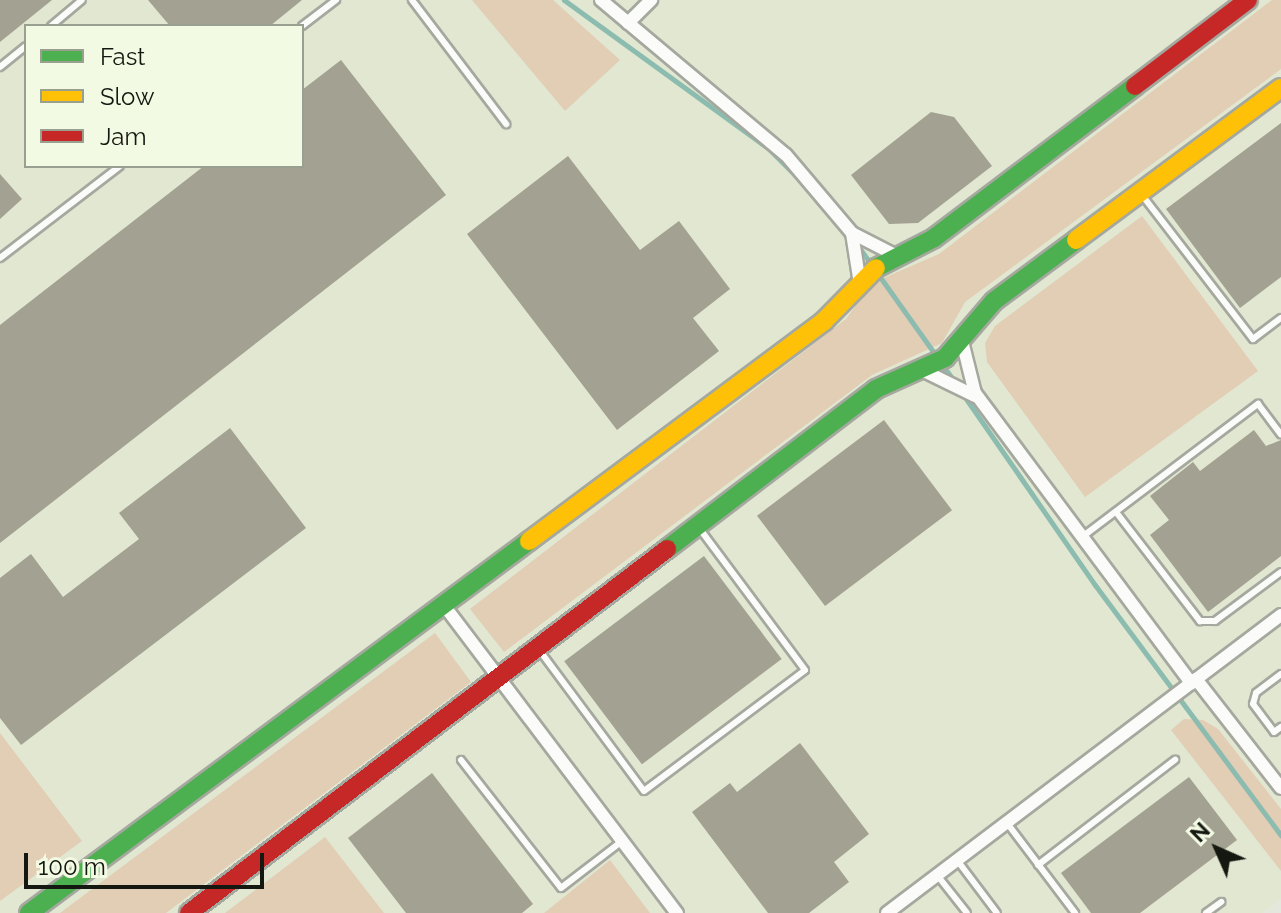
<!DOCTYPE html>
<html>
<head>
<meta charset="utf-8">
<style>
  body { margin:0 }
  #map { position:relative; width:1281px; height:913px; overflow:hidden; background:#e4e7db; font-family:Raleway,sans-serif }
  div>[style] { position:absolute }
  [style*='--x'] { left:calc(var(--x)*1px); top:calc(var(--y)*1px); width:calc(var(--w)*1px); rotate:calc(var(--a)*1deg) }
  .built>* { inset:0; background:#e1e7d1 }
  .green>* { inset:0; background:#e2cdb5 }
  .stream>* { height:5px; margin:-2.5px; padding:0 2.5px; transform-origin:2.5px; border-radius:2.5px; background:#8cbcaf }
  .building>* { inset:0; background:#a3a191; transform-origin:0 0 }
  .roads { filter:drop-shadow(2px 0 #a5a89e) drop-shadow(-2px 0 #a5a89e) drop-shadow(0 2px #a5a89e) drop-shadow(0 -2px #a5a89e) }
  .lane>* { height:6px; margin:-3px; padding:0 3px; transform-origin:3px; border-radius:3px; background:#fbfbfa }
  .street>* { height:12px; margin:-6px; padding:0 6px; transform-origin:6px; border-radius:6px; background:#fbfbfa }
  .fast>* { height:18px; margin:-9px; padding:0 9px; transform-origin:9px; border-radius:9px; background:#4caf50 }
  .slow>* { height:18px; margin:-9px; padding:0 9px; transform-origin:9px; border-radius:9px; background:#ffc107 }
  .jam>* { height:18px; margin:-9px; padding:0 9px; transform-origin:9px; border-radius:9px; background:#c62828 }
  span { translate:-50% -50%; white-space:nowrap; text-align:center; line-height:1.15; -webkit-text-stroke:6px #f3fae3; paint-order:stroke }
  .legend { position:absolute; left:24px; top:24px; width:280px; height:144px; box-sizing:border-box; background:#f3fae3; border:2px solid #9aa08f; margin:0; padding:10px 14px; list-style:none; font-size:24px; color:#151810 }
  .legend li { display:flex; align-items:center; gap:16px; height:40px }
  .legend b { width:40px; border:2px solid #9aa08f }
  .north { position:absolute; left:1177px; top:809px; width:80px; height:80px; -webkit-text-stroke:6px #f3fae3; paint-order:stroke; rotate:315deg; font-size:22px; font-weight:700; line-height:32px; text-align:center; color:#151810 }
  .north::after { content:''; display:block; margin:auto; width:28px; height:36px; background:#151810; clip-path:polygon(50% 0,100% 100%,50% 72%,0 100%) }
  .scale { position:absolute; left:24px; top:853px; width:240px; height:36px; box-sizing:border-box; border:4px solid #151810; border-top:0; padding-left:10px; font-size:24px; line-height:28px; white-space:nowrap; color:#151810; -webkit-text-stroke:6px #f3fae3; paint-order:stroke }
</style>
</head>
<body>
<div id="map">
  <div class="built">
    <div style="clip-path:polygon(evenodd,0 0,1281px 0,1281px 899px,1262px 913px,0 913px,0 0,26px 26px,302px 26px,302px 166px,26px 166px,26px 26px)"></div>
  </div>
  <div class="green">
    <div style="clip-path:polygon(472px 0,553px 0,620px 60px,565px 111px)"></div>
    <div style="clip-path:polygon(1272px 0,1281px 0,1281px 69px,965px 302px,942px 343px,872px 375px,504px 652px,470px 609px,846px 319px,872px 283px,939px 254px)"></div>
    <div style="clip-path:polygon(1142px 216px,1258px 371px,1085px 497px,987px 362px,985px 343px,995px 326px)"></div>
    <div style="clip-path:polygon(435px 633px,471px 682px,166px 913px,60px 913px)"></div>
    <div style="clip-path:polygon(1184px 719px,1203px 720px,1218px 729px,1281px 809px,1281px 871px,1171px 730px)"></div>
    <div style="clip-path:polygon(0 733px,82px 841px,0 901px)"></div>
    <div style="clip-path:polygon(325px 837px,384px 913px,225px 913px)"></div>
    <div style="clip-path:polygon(610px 860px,650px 913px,544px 913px)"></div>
  </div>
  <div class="stream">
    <div style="--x:564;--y:0;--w:253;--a:36"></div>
    <div style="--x:769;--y:149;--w:42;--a:45"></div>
    <div style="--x:858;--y:246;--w:166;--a:54.6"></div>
    <div style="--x:962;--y:393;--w:234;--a:55.3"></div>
    <div style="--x:1095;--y:585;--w:312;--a:53.4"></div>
  </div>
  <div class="building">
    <div style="clip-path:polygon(0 0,52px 0,0 42px)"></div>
    <div style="clip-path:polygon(148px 0,302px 0,270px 26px,170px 26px)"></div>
    <div style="clip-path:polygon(341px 60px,446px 195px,0 543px,0 325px,204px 166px,302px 166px,302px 90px)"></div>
    <div style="clip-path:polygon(931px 112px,954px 117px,992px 166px,918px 223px,889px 224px,851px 175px)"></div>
    <div style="clip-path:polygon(1281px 123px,1281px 277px,1240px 308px,1166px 209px)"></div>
    <div style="clip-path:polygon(568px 156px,640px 250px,679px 221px,730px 289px,693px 318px,719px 351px,617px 430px,467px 234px)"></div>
    <div style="clip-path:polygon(0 174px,22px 199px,0 219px)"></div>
    <div style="left:884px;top:420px;width:113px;height:159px;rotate:53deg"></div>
    <div style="clip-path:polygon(230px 428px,306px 528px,21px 745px,0 718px,0 578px,31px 554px,63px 597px,139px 539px,119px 513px)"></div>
    <div style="clip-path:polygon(1254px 430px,1266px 446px,1281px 440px,1281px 556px,1208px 612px,1150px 535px,1169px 520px,1150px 496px,1193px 462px,1200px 471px)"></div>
    <div style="left:704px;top:556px;width:129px;height:175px;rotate:53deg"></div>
    <div style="clip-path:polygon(800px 743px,869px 834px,834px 862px,849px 882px,809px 913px,768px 913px,692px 812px,730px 783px,737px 792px)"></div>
    <div style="clip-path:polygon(432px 773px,533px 904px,522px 913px,406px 913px,348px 838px)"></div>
    <div style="clip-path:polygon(1189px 777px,1237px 840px,1140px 913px,1091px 913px,1061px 873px)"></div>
  </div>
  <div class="roads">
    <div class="lane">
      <div style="--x:412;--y:0;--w:156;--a:52.8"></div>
      <div style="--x:51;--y:26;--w:40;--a:-40"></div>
      <div style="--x:302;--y:26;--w:43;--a:-37.4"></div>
      <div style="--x:0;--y:67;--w:33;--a:-39"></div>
      <div style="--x:1142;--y:195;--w:182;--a:52.4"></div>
      <div style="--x:1253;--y:339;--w:35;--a:-37"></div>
      <div style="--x:0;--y:258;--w:151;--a:-37.5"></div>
      <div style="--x:1116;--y:512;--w:138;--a:52.4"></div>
      <div style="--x:1200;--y:621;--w:15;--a:0"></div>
      <div style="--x:1215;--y:621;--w:82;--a:-36.6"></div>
      <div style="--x:1082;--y:537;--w:221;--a:-37.1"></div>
      <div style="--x:1258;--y:404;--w:38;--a:53"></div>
      <div style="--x:540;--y:651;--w:174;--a:53.4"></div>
      <div style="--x:644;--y:791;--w:201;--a:-36.9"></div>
      <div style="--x:805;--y:670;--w:177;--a:-126.7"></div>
      <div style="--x:1281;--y:674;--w:31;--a:143"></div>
      <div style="--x:1256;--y:693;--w:11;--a:105"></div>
      <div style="--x:1253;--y:704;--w:35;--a:53"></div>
      <div style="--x:1274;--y:732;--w:9;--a:-36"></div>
      <div style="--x:461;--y:760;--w:162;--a:52"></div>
      <div style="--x:561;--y:888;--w:77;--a:-37.6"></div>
      <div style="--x:1007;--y:823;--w:113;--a:52.9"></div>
      <div style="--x:957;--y:860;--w:66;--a:53"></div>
      <div style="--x:1038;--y:865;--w:173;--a:-37.5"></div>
      <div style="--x:937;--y:875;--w:48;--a:51.7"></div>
      <div style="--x:1206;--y:913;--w:19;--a:-36"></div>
    </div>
    <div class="street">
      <div style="--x:601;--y:0;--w:241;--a:40"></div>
      <div style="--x:786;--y:155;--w:102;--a:49.8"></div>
      <div style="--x:852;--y:233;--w:51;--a:27.1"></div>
      <div style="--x:628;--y:23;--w:33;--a:-45"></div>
      <div style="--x:852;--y:233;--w:52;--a:81.1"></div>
      <div style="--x:961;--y:337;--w:58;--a:76"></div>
      <div style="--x:975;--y:393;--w:362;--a:53.3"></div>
      <div style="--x:920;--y:369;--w:61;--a:26.1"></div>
      <div style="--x:443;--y:604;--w:388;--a:52.9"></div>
      <div style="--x:1196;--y:679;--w:138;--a:52.1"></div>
      <div style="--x:887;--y:913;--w:494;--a:-37.1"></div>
    </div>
    <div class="fast">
      <div style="--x:876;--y:268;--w:65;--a:-27.3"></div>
      <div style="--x:934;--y:238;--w:252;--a:-37.1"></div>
      <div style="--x:667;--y:549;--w:263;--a:-37.4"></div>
      <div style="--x:876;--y:389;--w:76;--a:-24.2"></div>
      <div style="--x:945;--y:358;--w:75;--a:-49.3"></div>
      <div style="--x:994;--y:301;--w:102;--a:-36.6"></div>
      <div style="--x:29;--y:913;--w:623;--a:-36.65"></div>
    </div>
    <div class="slow">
      <div style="--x:1076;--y:240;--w:255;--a:-36.6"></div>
      <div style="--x:529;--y:541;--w:368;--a:-36.7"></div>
      <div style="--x:824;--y:321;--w:74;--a:-45.5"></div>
    </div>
    <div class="jam">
      <div style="--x:1135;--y:86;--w:142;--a:-37.3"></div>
      <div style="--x:189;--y:913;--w:601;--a:-37.29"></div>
    </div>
  </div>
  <ul class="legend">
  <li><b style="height:10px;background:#4caf50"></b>Fast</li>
  <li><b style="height:10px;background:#ffc107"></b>Slow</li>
  <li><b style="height:10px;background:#c62828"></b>Jam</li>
  </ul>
  <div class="north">N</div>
  <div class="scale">100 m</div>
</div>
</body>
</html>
